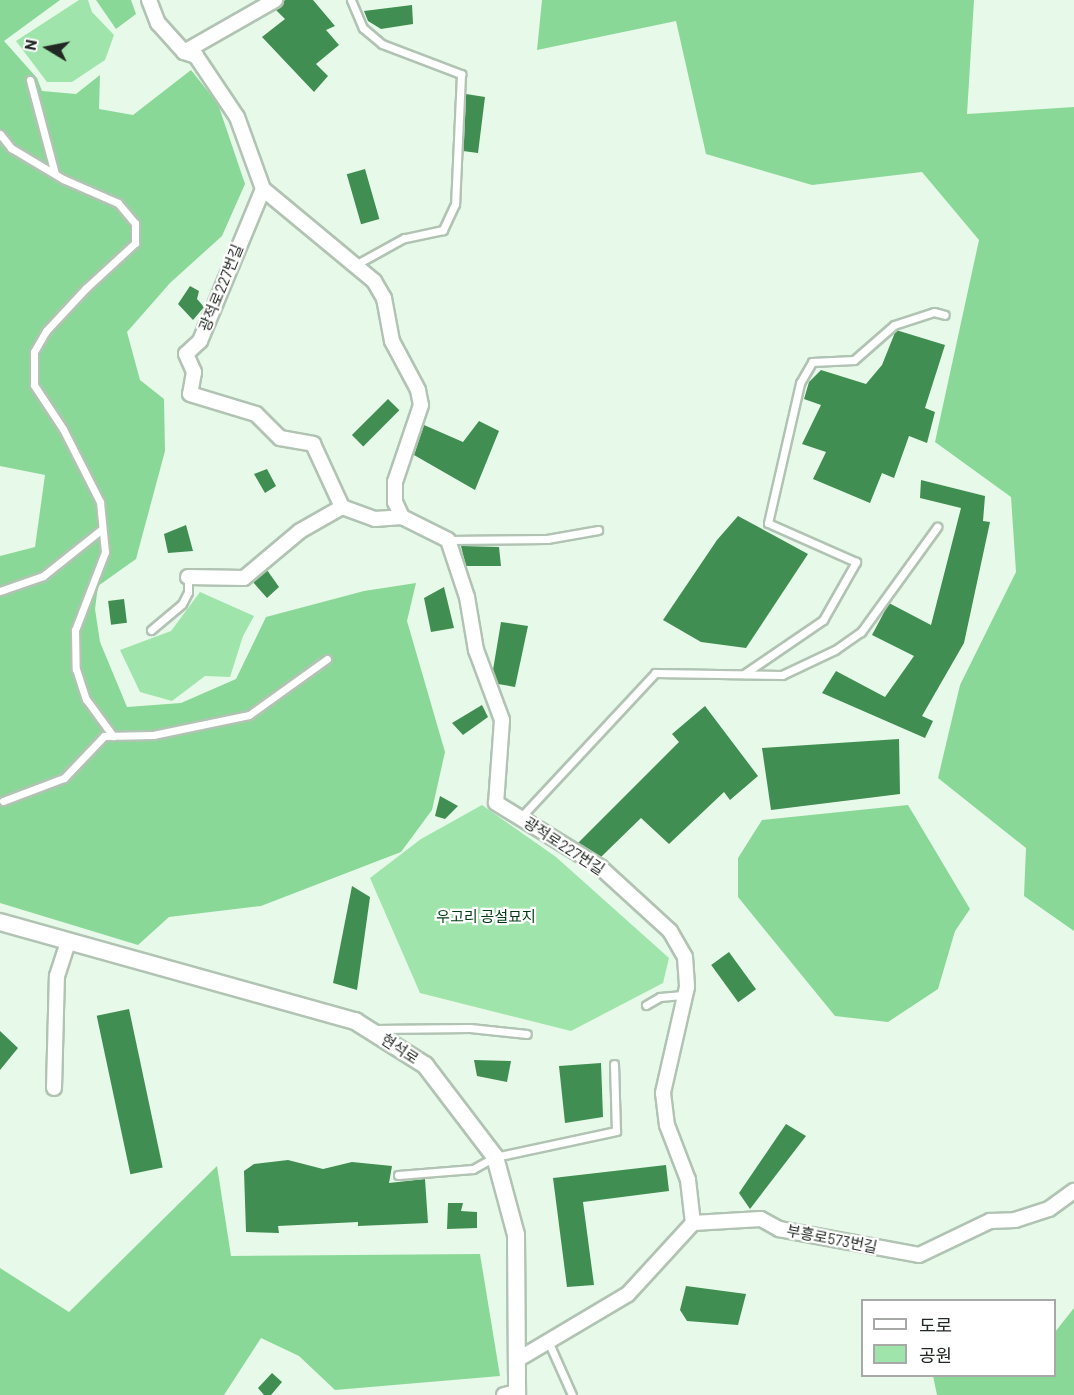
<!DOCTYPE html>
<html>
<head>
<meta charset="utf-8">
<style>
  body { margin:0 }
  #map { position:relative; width:1074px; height:1395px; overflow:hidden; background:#e7f9e9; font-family:Barlow,"Noto Sans KR",sans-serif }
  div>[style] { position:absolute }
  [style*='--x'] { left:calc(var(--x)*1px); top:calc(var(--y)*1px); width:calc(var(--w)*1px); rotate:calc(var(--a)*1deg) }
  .green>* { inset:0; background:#9fe4aa }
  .forest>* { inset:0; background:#8ad897 }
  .building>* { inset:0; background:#408e51; transform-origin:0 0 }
  .roads { filter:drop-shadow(2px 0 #b1c3b3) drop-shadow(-2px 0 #b1c3b3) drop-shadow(0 2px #b1c3b3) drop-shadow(0 -2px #b1c3b3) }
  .service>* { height:7px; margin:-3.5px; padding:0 3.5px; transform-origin:3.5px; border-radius:3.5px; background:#fff }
  .minor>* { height:14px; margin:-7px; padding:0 7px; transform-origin:7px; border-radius:7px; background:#fff }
  .tertiary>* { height:16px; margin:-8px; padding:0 8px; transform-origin:8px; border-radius:8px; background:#fff }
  span { translate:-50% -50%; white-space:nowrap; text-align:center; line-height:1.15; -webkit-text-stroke:4.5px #fff; paint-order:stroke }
  .street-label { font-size:15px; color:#222823 }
  .park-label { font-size:15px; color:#003b12 }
  .legend { position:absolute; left:861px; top:1299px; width:195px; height:78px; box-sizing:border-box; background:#fff; border:2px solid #a7a9a7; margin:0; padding:8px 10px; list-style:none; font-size:18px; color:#222823 }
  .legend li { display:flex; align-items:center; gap:12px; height:30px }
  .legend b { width:30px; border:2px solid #a7a9a7 }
  .north { position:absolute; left:18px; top:18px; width:60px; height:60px; -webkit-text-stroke:4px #fff; paint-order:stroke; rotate:280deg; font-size:16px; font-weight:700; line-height:24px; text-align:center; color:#222823 }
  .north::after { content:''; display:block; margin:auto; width:21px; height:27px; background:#222823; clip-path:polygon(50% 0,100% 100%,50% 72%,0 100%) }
</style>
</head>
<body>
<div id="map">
  <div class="green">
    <div style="clip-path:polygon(79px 0,88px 0,92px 12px,114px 35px,105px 60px,72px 82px,47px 82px,16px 41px)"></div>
    <div style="clip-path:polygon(200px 592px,254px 616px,243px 636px,230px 677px,205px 676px,172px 701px,140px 692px,120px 650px,171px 631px)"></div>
    <div style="clip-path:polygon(482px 805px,556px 857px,669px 958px,663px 983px,571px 1031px,420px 993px,370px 878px,421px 839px)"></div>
  </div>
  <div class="forest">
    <div style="clip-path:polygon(0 0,60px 0,4px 41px,37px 78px,42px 91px,76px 94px,100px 75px,99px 109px,133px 115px,191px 70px,218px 104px,245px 184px,222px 236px,170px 283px,127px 332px,140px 380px,164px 399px,165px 451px,136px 559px,98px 586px,95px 609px,100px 642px,127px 707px,181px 703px,236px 679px,266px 617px,364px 591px,416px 583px,407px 621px,445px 752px,432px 810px,401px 852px,261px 906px,169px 917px,138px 945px,0 903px,0 556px,35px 547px,45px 475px,0 466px)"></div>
    <div style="clip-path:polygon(96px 0,131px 0,136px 14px,116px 29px)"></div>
    <div style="clip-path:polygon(542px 0,974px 0,967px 114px,1074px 107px,1074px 931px,1024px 896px,1026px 848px,938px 778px,960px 685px,1016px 572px,1011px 497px,935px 442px,979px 240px,922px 172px,812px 185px,706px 154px,676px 21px,537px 50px)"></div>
    <div style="clip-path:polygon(908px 805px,970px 909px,955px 931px,938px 989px,888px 1022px,835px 1016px,738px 897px,738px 858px,762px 820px)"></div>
    <div style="clip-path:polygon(217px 1166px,231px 1256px,480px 1254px,500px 1376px,335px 1390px,299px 1356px,261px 1338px,224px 1395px,0 1395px,0 1268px,69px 1312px)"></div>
    <div style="clip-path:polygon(1074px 1308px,1074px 1395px,937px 1395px,933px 1376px,1054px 1376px,1055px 1332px)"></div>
  </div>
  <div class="building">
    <div style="clip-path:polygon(285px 0,313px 0,335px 26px,326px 30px,339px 45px,316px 64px,328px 76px,314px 92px,262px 37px,285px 19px,276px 10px)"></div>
    <div style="clip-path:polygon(412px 5px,413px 24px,381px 29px,368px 21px,364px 11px)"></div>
    <div style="clip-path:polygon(466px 94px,485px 97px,478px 153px,463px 151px)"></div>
    <div style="left:365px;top:169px;width:52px;height:19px;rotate:74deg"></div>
    <div style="clip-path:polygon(190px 286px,199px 291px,197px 299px,204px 307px,193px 320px,178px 304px)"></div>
    <div style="clip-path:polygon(896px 330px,945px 345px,925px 408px,935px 412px,927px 443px,909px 436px,894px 478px,882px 473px,870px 503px,813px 479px,826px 452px,802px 444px,821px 405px,804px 399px,809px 382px,821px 370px,866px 384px,882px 365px)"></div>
    <div style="left:388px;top:399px;width:16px;height:51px;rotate:45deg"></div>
    <div style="clip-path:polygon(479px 421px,499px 431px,475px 490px,414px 455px,424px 425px,463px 442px)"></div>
    <div style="clip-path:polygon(267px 469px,276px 486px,265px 493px,254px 474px)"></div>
    <div style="clip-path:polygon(921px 480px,985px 496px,983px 521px,990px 522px,964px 643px,922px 716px,933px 721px,925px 738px,822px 693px,836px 671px,885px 697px,914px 656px,872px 635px,889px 603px,931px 625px,961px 508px,920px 498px)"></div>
    <div style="clip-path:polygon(738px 516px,808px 554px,746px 648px,701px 642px,663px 620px,717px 540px)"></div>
    <div style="clip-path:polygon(186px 525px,193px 551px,168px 553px,164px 534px)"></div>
    <div style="clip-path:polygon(461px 546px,499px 547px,501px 566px,466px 566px)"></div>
    <div style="clip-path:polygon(267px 570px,279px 587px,267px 598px,253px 582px)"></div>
    <div style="clip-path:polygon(444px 587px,454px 628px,431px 632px,424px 598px)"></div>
    <div style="left:124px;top:599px;width:24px;height:16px;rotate:83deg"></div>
    <div style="clip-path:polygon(501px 622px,528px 626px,515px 687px,498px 684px,493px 670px)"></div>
    <div style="clip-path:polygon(482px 705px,488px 717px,463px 735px,452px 723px)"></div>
    <div style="clip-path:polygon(705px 706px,758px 776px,730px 800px,724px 792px,669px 844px,641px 818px,601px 857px,578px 843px,679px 742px,672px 734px)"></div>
    <div style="clip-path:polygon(899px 739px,900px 794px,771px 810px,762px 748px)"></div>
    <div style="clip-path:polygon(440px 796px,458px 806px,445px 819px,435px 816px)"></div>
    <div style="clip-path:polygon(352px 886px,370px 897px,357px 990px,333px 983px)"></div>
    <div style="left:729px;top:952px;width:46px;height:22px;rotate:54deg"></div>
    <div style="left:129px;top:1009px;width:162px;height:33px;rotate:78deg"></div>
    <div style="clip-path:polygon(0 1031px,18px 1048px,0 1070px)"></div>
    <div style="clip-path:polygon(474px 1060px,511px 1061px,507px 1082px,477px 1076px)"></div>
    <div style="clip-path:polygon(601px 1063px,603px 1117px,565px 1123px,559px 1066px)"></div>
    <div style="clip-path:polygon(786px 1124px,806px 1136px,750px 1209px,739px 1193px)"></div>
    <div style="clip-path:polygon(288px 1160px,323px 1169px,352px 1162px,392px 1166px,389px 1183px,425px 1179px,428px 1223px,358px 1226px,358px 1222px,278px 1226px,279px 1233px,246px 1232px,244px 1171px,254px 1164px)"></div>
    <div style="clip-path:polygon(666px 1165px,669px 1191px,583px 1202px,594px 1285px,567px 1287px,553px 1178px)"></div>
    <div style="clip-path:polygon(448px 1203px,463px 1203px,461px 1211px,477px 1212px,477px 1228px,447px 1229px)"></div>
    <div style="clip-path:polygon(686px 1286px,746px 1294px,738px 1325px,687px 1321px,680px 1310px)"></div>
    <div style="clip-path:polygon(272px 1373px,282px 1382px,271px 1395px,264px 1395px,258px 1388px)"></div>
  </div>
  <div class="roads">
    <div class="service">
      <div style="--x:351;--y:0;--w:30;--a:67"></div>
      <div style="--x:363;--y:28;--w:25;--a:40"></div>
      <div style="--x:382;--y:44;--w:85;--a:20.8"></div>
      <div style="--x:461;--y:74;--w:130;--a:92.6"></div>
      <div style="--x:455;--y:204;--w:29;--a:115"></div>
      <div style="--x:443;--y:230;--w:40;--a:168"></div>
      <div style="--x:404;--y:238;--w:56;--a:151.1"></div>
      <div style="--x:30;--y:80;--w:97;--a:75.1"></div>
      <div style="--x:0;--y:134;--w:18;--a:52"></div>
      <div style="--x:11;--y:148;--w:61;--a:30.8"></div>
      <div style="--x:63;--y:179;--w:60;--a:23.6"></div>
      <div style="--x:118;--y:203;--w:26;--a:50"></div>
      <div style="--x:135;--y:223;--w:20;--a:90"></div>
      <div style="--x:135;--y:243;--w:67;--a:137.4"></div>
      <div style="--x:86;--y:288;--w:59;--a:132.9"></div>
      <div style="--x:46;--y:331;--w:24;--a:120"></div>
      <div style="--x:34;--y:352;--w:33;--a:90"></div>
      <div style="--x:34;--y:385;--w:53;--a:56.6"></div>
      <div style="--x:63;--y:429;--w:82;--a:63.1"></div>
      <div style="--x:100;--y:502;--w:50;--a:84.3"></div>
      <div style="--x:105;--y:552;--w:84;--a:111"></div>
      <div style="--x:75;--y:630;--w:39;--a:89"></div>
      <div style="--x:76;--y:669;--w:32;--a:72"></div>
      <div style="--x:86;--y:699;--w:46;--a:53.9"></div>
      <div style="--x:448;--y:540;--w:99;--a:-0.6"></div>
      <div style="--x:547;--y:539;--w:52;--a:-10"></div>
      <div style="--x:0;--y:591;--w:46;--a:-19.2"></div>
      <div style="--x:43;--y:576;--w:75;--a:-38.5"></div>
      <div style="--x:151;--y:630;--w:40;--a:-40"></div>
      <div style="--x:182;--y:604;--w:13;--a:-63"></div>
      <div style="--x:188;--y:592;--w:15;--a:-90"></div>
      <div style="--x:744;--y:674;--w:96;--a:-34.4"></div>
      <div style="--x:823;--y:620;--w:67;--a:-60.4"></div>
      <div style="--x:856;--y:562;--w:96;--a:-156.1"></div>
      <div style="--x:768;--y:523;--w:144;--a:-77.1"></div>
      <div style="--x:800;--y:383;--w:24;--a:-60"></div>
      <div style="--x:812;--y:362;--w:42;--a:-2.7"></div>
      <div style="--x:854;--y:360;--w:53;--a:-41.2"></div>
      <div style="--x:894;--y:325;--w:42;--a:-18"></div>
      <div style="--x:934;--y:312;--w:11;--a:15"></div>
      <div style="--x:3;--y:801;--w:65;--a:-20.7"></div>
      <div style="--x:64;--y:778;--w:58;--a:-46.4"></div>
      <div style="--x:104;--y:736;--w:49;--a:-1.2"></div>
      <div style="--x:153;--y:735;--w:98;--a:-11.8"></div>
      <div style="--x:249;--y:715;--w:96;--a:-35.7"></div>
      <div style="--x:520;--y:818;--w:198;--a:-47"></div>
      <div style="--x:655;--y:673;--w:127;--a:0.9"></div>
      <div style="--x:782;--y:675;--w:59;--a:-25.3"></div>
      <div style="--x:835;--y:650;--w:32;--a:-35"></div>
      <div style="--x:861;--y:632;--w:130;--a:-54.1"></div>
      <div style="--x:646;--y:1005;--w:16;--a:-30"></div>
      <div style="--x:660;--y:997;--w:25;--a:-5"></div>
      <div style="--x:376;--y:1029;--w:94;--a:-0.6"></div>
      <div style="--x:470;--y:1028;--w:57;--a:6"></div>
      <div style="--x:398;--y:1175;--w:75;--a:-4.6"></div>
      <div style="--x:473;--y:1169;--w:25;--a:-29"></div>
      <div style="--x:495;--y:1157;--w:124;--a:-12.1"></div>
      <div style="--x:616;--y:1131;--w:67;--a:-91.7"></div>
      <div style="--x:548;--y:1341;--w:59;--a:66"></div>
    </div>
    <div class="minor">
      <div style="--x:149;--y:0;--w:25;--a:69"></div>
      <div style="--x:158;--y:23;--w:39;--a:48"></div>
      <div style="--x:184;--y:52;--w:13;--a:18"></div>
      <div style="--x:196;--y:56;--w:73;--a:56.1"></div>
      <div style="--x:237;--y:117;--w:77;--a:70.1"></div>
      <div style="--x:263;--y:189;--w:144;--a:39.7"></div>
      <div style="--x:374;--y:281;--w:20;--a:60"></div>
      <div style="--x:384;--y:298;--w:44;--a:79.5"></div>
      <div style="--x:392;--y:341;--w:55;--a:62"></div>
      <div style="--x:418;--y:390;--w:15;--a:79"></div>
      <div style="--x:421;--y:405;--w:81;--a:108.7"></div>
      <div style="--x:395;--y:482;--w:20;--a:90"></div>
      <div style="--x:395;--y:502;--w:17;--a:65"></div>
      <div style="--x:402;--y:517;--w:51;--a:26.6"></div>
      <div style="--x:448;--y:540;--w:60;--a:71.6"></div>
      <div style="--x:467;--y:597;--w:54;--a:80.4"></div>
      <div style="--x:476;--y:650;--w:75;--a:69.6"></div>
      <div style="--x:502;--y:720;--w:83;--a:94.1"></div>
      <div style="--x:496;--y:803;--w:122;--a:31.6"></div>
      <div style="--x:600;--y:867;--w:95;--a:42.4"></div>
      <div style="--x:670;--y:931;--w:30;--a:60"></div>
      <div style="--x:685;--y:957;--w:30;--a:86"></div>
      <div style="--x:687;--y:987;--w:109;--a:102.8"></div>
      <div style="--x:663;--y:1093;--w:32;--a:83"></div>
      <div style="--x:667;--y:1125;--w:59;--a:69.1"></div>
      <div style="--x:688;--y:1180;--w:43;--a:83.4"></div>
      <div style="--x:184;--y:52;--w:105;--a:-29.7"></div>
      <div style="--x:263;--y:189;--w:165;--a:112.5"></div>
      <div style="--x:200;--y:341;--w:19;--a:137"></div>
      <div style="--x:186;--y:354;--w:20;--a:66"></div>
      <div style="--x:194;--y:372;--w:22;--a:100"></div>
      <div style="--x:190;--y:394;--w:69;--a:16.9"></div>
      <div style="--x:256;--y:414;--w:34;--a:45"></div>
      <div style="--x:280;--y:438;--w:34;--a:10"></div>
      <div style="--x:313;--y:444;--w:69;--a:65.3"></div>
      <div style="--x:342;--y:507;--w:35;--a:20"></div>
      <div style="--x:375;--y:519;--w:27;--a:-4"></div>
      <div style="--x:188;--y:577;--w:56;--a:1"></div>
      <div style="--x:244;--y:578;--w:73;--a:-40"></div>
      <div style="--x:300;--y:531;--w:48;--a:-29.7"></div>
      <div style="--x:54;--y:1088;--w:112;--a:-88.5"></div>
      <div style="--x:57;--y:976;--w:35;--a:-72"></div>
      <div style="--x:517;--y:1360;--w:129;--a:-30.7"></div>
      <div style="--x:628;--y:1294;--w:96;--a:-47.5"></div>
      <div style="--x:693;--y:1223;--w:68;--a:-3.4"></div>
      <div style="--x:761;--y:1219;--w:21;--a:29"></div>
      <div style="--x:779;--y:1229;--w:142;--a:10.5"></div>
      <div style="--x:919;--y:1255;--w:79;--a:-25.6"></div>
      <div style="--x:990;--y:1221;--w:25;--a:-2"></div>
      <div style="--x:1015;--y:1220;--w:36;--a:-18"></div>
      <div style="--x:1049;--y:1209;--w:31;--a:-36"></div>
      <div style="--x:504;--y:1395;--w:13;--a:-13"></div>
    </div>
    <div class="tertiary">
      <div style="--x:0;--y:922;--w:369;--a:15.6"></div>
      <div style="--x:355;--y:1021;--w:83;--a:32.2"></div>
      <div style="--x:425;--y:1065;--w:116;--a:52.7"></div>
      <div style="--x:495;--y:1157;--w:81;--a:74.9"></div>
      <div style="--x:516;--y:1235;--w:160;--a:89.6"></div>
    </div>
  </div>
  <div class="street-label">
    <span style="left:221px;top:288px;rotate:-68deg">광적로227번길</span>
    <span style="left:564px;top:846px;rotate:33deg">광적로227번길</span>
    <span style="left:400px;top:1049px;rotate:33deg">현석로</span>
    <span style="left:832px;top:1239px;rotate:11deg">부흥로573번길</span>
  </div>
  <div class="park-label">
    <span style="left:486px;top:917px">우고리 공설묘지</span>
  </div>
  <ul class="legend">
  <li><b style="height:8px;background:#fff"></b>도로</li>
  <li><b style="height:16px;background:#9fe4aa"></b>공원</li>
  </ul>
  <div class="north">N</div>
</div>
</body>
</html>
